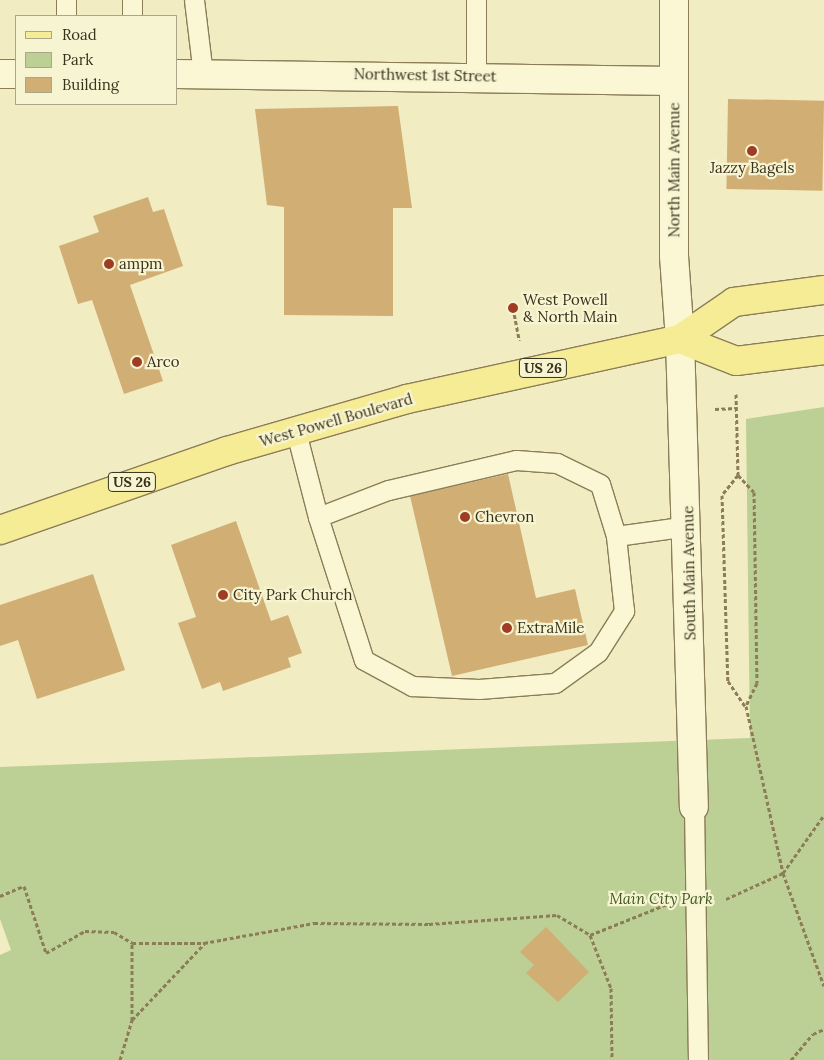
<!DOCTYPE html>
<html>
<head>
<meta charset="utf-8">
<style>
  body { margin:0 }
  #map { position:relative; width:824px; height:1060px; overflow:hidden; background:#f1ecc1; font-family:Lora,serif }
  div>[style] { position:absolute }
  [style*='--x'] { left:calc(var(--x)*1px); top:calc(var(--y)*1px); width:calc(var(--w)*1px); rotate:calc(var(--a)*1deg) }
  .green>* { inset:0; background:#bccf94 }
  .building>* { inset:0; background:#d1ae74; transform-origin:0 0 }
  .path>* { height:3px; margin-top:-1.5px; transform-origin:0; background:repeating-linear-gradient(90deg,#8b7d57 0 4px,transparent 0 6.5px) }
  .roads { filter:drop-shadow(1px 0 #8b7d57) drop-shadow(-1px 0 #8b7d57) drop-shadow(0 1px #8b7d57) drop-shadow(0 -1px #8b7d57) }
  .service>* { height:19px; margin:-9.5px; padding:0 9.5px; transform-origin:9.5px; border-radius:9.5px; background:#fbf7d5 }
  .minor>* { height:28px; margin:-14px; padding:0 14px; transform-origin:14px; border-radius:14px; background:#fbf7d5 }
  .tertiary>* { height:28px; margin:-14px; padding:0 14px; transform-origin:14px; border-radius:14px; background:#fbf7d5 }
  .primary>* { height:28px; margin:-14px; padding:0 14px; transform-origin:14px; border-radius:14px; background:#f6ec96 }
  .dots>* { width:14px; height:14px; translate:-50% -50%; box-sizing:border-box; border:2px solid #f7f4d1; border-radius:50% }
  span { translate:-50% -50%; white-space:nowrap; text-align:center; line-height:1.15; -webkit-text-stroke:4.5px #f7f4d1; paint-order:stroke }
  .shield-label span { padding:1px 4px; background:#f7f4d1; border:1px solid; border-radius:4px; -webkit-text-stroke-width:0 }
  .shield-label { font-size:14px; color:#3a311d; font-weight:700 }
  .street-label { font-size:15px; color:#3a311d }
  .poi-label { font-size:15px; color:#3a311d }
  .left { translate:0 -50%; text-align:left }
  .park-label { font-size:15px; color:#3f5822; font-style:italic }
  .legend { position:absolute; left:15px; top:15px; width:162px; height:90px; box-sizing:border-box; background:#f7f4d1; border:1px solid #aba689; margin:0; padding:6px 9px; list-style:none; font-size:15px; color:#3a311d }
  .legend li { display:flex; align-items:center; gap:10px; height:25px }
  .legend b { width:25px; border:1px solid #aba689 }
</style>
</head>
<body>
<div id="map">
  <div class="green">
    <div style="clip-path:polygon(824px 407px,824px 1060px,0 1060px,0 955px,11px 950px,0 919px,0 767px,750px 738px,746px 419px)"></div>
  </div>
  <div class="building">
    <div style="left:728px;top:99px;width:96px;height:90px;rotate:1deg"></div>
    <div style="clip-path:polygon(398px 106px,412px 208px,393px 208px,393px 316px,284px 315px,284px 207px,267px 205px,255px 109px)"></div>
    <div style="clip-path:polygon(148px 197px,153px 212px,164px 209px,183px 266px,130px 285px,163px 381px,124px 394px,92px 300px,78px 304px,59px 246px,99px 232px,93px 216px)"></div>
    <div style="clip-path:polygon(508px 474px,536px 598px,575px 589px,588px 645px,452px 676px,410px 496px)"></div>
    <div style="clip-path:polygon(236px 521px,271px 621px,288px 615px,302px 653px,288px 658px,291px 667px,223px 691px,220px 682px,202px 689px,178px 623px,196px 617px,171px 545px)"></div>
    <div style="clip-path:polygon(93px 574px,125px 670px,37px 699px,18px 640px,0 646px,0 605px)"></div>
    <div style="clip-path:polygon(546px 927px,589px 972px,558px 1002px,526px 973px,534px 965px,520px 952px)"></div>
  </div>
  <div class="path">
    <div style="--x:513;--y:308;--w:33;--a:79"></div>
    <div style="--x:736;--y:394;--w:81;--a:88.6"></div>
    <div style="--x:738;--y:475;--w:23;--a:47"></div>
    <div style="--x:754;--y:492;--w:191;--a:89.1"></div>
    <div style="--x:757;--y:683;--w:25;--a:116"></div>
    <div style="--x:746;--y:706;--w:171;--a:77.5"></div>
    <div style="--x:783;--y:873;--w:120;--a:70.1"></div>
    <div style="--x:715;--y:409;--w:21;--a:-3"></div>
    <div style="--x:738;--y:475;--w:26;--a:129"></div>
    <div style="--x:722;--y:495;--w:186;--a:88.2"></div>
    <div style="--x:728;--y:681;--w:30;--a:56"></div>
    <div style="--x:0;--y:896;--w:26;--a:-23"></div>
    <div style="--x:24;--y:886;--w:71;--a:71.8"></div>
    <div style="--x:46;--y:953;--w:45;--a:-29.4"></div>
    <div style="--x:85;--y:931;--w:29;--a:2"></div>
    <div style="--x:114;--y:932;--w:21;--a:31"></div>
    <div style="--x:132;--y:943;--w:72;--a:0"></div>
    <div style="--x:204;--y:943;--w:112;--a:-10.3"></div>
    <div style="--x:314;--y:923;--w:115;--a:0.5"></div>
    <div style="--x:429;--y:924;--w:128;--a:-4"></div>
    <div style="--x:557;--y:915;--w:39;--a:31"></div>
    <div style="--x:590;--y:935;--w:83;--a:-21.9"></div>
    <div style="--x:726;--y:899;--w:63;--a:-24.5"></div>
    <div style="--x:783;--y:873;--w:71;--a:-54.7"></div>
    <div style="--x:590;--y:935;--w:57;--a:68.4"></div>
    <div style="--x:611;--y:988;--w:72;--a:89.2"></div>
    <div style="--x:132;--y:1020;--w:77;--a:-90"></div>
    <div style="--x:120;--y:1060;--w:42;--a:-73.3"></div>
    <div style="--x:132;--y:1020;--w:105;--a:-46.5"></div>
    <div style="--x:791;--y:1060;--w:34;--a:-50"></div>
    <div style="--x:813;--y:1034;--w:12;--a:-24"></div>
  </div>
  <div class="roads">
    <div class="service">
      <div style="--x:194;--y:0;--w:75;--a:83.1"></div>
      <div style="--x:66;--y:16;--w:16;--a:-90"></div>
      <div style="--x:132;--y:16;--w:16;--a:-90"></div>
      <div style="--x:476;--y:75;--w:75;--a:-90"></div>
      <div style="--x:296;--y:432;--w:88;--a:75.5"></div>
      <div style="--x:318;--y:517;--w:150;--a:72.2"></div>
      <div style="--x:364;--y:660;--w:55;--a:28.4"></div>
      <div style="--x:412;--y:686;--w:67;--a:2.6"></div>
      <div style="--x:479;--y:689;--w:76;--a:-4.5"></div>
      <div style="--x:555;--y:683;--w:53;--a:-35.8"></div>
      <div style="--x:598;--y:652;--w:49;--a:-57.6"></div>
      <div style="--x:624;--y:611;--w:75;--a:-96.1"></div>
      <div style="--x:616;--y:536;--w:54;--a:-107.1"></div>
      <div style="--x:600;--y:484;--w:48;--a:-154"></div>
      <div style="--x:557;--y:463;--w:41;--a:-175.8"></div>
      <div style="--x:516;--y:460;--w:131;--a:166.8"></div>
      <div style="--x:388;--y:490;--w:75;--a:158.9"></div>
      <div style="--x:616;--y:536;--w:73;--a:-7.9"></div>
      <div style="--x:694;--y:807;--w:253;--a:89.1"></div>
    </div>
    <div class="minor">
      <div style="--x:680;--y:339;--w:468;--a:88.3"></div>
    </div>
    <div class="tertiary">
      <div style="--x:674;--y:0;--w:256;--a:90"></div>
      <div style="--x:674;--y:256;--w:83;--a:85.9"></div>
      <div style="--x:0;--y:74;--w:16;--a:0"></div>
      <div style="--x:176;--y:74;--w:498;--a:0.8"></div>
    </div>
    <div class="primary">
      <div style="--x:680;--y:339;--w:60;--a:21.4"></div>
      <div style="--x:736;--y:361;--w:89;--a:-7.1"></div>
      <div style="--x:0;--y:530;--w:240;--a:-19.2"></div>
      <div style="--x:227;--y:451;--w:187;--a:-16.1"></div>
      <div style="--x:407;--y:399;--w:280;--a:-12.4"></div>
      <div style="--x:680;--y:339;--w:65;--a:-34.4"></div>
      <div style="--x:734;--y:302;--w:91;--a:-7.6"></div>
    </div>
  </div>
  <div class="dots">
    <div style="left:752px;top:151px;background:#9e3c24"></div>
    <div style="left:109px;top:264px;background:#9e3c24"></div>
    <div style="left:513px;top:308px;background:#9e3c24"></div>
    <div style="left:137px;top:362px;background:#9e3c24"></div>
    <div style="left:465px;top:517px;background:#9e3c24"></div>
    <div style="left:223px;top:595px;background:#9e3c24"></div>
    <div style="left:507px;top:628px;background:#9e3c24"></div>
  </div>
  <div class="shield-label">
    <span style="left:543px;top:368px">US 26</span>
    <span style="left:132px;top:482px">US 26</span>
  </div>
  <div class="street-label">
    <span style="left:425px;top:75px;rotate:1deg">Northwest 1st Street</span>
    <span style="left:674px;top:170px;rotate:-90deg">North Main Avenue</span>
    <span style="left:336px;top:420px;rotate:-16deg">West Powell Boulevard</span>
    <span style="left:689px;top:573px;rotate:-91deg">South Main Avenue</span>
  </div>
  <div class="poi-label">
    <span style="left:752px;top:168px">Jazzy Bagels</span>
    <span class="left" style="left:119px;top:264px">ampm</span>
    <span class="left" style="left:523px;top:308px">West Powell<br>&amp; North Main</span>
    <span class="left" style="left:147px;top:362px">Arco</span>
    <span class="left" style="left:475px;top:517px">Chevron</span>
    <span class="left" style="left:233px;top:595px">City Park Church</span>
    <span class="left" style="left:517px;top:628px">ExtraMile</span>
  </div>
  <div class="park-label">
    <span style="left:661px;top:899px">Main City Park</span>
  </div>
  <ul class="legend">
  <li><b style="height:6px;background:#f6ec96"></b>Road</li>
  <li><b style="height:14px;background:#bccf94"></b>Park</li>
  <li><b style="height:14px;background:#d1ae74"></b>Building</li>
  </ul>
</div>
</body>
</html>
